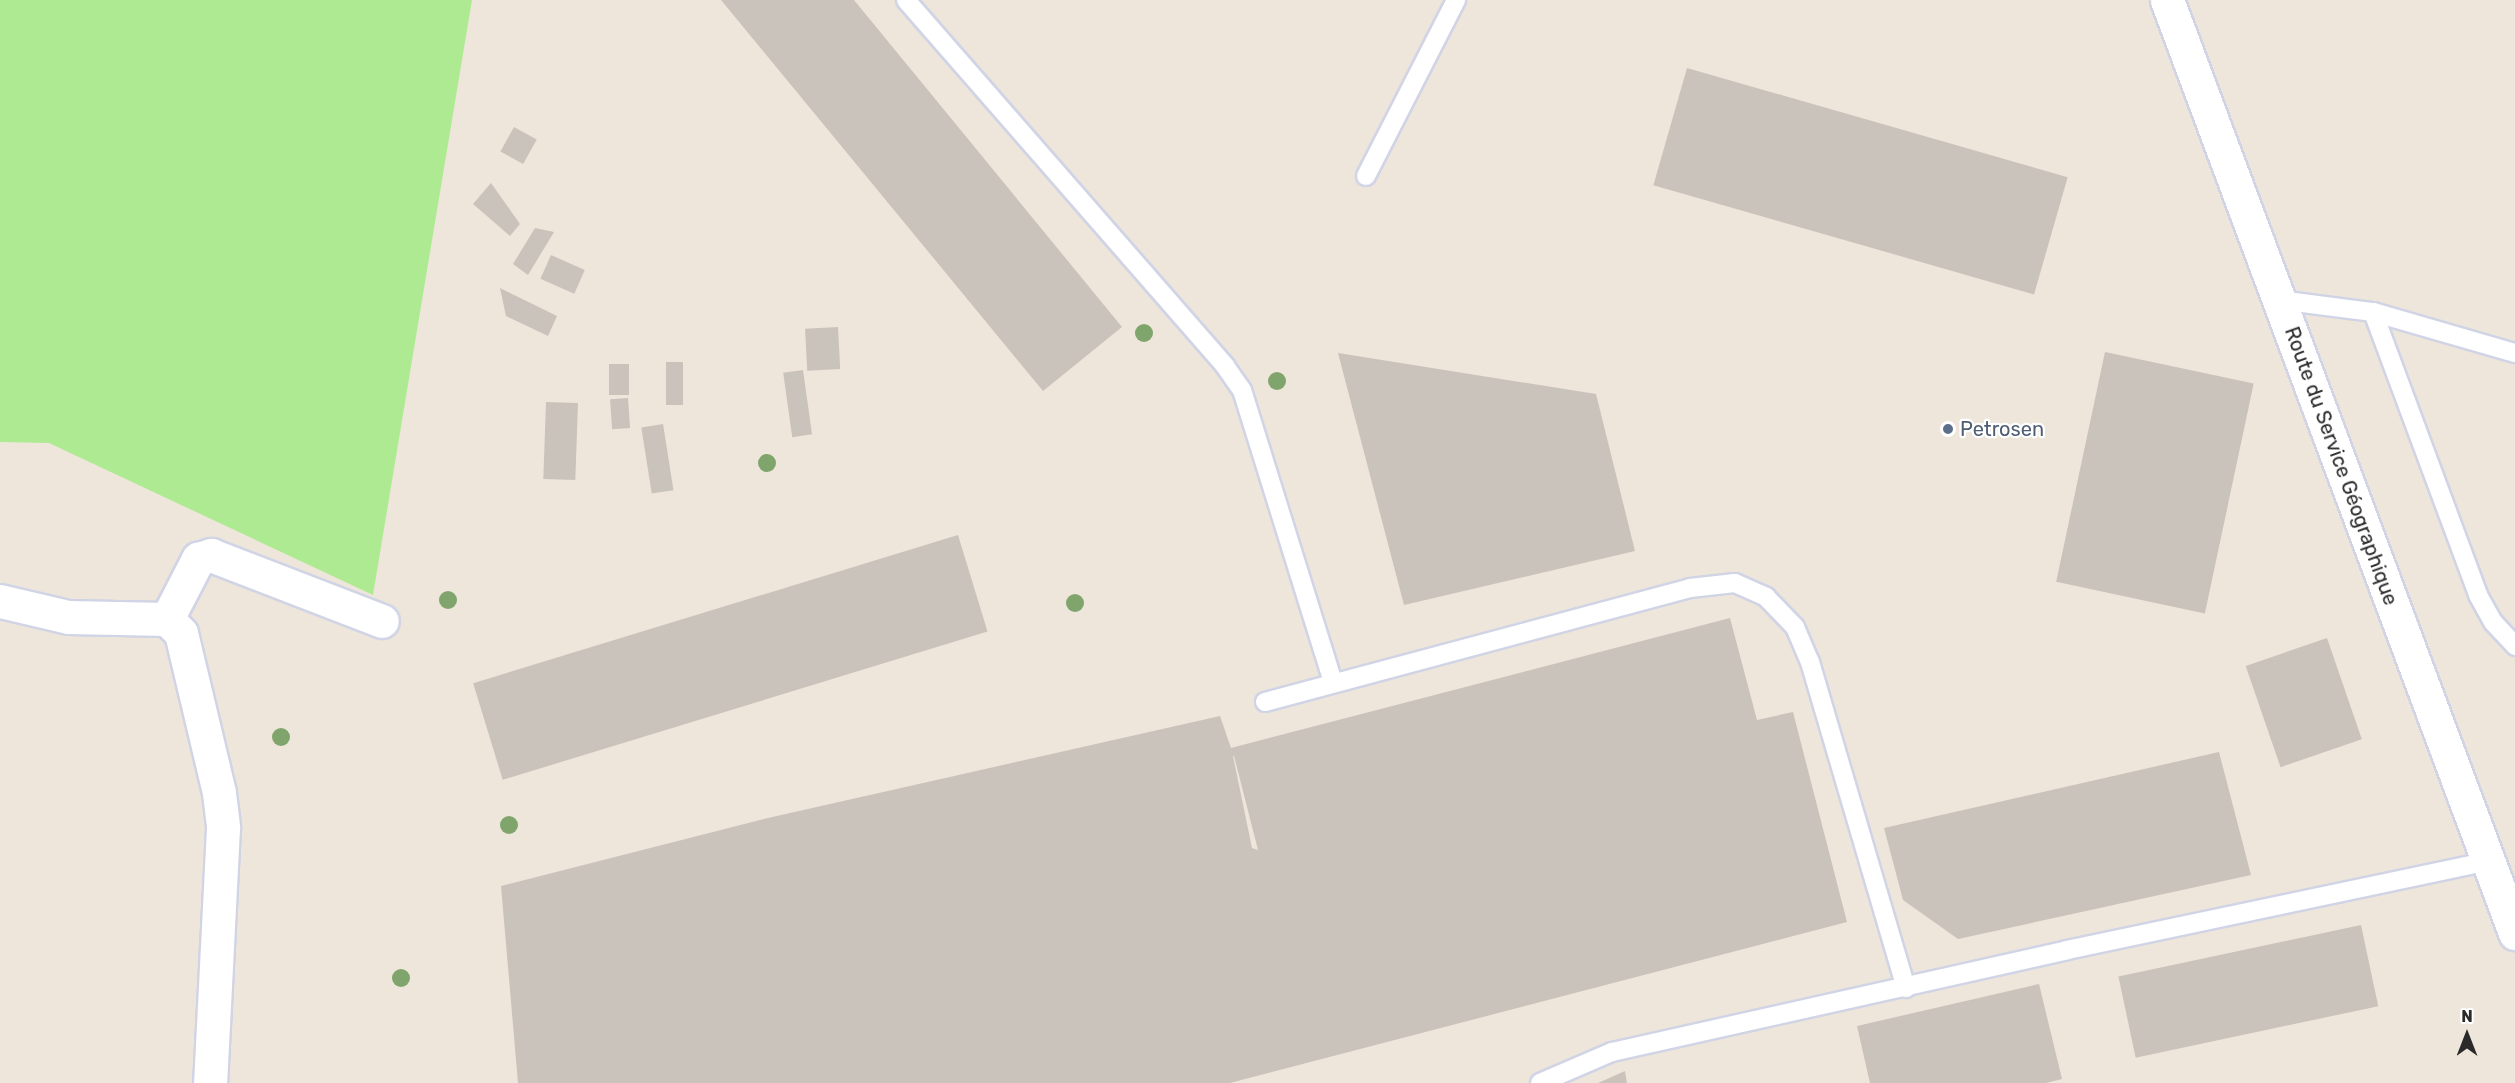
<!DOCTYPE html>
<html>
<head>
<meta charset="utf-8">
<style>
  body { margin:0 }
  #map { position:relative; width:2515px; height:1083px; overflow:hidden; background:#eee6db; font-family:Rubik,sans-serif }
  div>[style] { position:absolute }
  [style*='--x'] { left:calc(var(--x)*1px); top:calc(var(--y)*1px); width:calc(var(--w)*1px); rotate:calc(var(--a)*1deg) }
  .green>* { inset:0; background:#aeea92 }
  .building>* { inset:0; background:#c9c3bb; transform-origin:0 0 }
  .roads { filter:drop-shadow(2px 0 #d0d4e5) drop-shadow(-2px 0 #d0d4e5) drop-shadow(0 2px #d0d4e5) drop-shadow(0 -2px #d0d4e5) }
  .lane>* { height:18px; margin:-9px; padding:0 9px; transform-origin:9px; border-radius:9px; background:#fff }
  .street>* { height:33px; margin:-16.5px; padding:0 16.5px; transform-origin:16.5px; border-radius:16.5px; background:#fff }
  .trees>* { width:18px; height:18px; margin:-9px; border-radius:50%; background:#7fa56d }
  .dots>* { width:16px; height:16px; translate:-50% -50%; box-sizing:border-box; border:3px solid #fff; border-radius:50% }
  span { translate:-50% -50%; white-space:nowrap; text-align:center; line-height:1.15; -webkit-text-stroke:4.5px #fff; paint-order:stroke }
  .service-label { font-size:20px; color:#4e5e75 }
  .left { translate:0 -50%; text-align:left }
  .street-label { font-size:20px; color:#2a2a2a }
  .north { position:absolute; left:2437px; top:1005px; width:60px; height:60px; -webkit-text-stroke:4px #fff; paint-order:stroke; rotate:0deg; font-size:16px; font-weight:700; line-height:24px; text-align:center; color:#2a2a2a }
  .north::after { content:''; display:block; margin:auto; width:21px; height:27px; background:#2a2a2a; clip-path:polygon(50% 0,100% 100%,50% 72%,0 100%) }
</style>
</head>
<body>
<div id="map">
  <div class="green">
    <div style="clip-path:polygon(0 0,472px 0,373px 595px,49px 443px,0 442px)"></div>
  </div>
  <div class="building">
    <div style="clip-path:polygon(721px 0,854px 0,1122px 327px,1043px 391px)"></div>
    <div style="left:1687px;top:68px;width:396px;height:122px;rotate:16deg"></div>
    <div style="left:514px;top:127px;width:26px;height:28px;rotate:29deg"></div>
    <div style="clip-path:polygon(491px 183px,520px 224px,510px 236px,473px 204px)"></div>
    <div style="clip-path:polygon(535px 228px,554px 232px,528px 275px,513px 264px)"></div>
    <div style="left:551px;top:255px;width:37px;height:26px;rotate:24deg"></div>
    <div style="clip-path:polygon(500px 288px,557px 316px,548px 336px,506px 316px)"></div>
    <div style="left:838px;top:327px;width:42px;height:33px;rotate:87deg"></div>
    <div style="left:2105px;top:352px;width:152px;height:235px;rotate:12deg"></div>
    <div style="clip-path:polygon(1338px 353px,1596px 394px,1635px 551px,1404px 605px)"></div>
    <div style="left:666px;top:362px;width:17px;height:43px"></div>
    <div style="left:609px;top:364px;width:20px;height:31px"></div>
    <div style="left:803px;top:370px;width:65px;height:20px;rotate:82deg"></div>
    <div style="left:628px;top:398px;width:30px;height:18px;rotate:86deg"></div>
    <div style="left:546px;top:402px;width:32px;height:77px;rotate:2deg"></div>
    <div style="left:663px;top:424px;width:67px;height:22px;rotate:81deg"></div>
    <div style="left:958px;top:535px;width:101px;height:507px;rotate:73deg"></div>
    <div style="clip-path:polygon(evenodd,1730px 618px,1757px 720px,1793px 712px,1847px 922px,1230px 1083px,518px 1083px,501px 886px,768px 818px,1220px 716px,1231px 748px,1730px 618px,1233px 756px,1234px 756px,1258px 850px,1252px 848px,1233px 756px)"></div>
    <div style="left:2327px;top:638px;width:107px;height:86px;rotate:71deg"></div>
    <div style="clip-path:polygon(2219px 752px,2251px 875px,1958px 939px,1903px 900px,1884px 828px)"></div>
    <div style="left:2361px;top:925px;width:83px;height:248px;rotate:78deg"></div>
    <div style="clip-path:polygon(2039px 984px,2062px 1079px,2046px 1083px,1870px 1083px,1857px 1026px)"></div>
    <div style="clip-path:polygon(1625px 1071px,1627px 1083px,1598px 1083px)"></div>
  </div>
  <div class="roads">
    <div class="lane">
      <div style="--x:906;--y:0;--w:486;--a:48.9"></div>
      <div style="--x:1225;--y:366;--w:29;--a:55"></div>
      <div style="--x:1242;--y:390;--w:307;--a:72.7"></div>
      <div style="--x:1366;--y:176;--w:198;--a:-62.9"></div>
      <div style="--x:2279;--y:300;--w:95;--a:7.3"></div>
      <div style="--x:2373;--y:312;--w:148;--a:16.1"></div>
      <div style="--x:2373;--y:312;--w:302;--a:69.6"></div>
      <div style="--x:2478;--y:595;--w:31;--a:61"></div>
      <div style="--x:2493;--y:622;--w:33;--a:47"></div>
      <div style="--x:1265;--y:702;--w:440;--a:-15"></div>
      <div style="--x:1690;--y:588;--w:45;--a:-6.3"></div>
      <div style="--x:1735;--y:583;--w:34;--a:24"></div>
      <div style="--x:1766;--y:597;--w:42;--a:46"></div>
      <div style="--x:1795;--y:627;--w:38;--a:67"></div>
      <div style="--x:1810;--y:662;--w:340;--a:73.6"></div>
      <div style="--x:1540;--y:1083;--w:78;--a:-23.3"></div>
      <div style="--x:1612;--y:1052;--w:466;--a:-12.6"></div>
      <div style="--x:2067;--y:950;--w:430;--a:-11.9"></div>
    </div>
    <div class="street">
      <div style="--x:2167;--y:0;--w:996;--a:69.54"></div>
      <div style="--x:0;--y:601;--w:70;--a:13.2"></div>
      <div style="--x:68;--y:617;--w:99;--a:1.2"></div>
      <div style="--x:167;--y:619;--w:20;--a:45"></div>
      <div style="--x:181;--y:633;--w:164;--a:76.6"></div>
      <div style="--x:219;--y:793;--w:35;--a:83"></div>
      <div style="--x:223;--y:828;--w:255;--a:92.9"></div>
      <div style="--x:167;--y:619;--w:68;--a:-62.7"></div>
      <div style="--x:198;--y:559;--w:14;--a:-17"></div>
      <div style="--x:211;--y:555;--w:183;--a:21.1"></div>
    </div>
  </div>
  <div class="trees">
    <div style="left:1144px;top:333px"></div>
    <div style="left:1277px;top:381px"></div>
    <div style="left:767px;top:463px"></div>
    <div style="left:448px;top:600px"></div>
    <div style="left:1075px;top:603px"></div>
    <div style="left:281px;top:737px"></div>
    <div style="left:509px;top:825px"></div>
    <div style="left:401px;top:978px"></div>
  </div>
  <div class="dots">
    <div style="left:1948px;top:429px;background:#5c6f8a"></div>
  </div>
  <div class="service-label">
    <span class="left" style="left:1960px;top:429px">Petrosen</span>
  </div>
  <div class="street-label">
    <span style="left:2341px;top:466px;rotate:70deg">Route du Service Géographique</span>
  </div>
  <div class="north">N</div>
</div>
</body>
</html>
